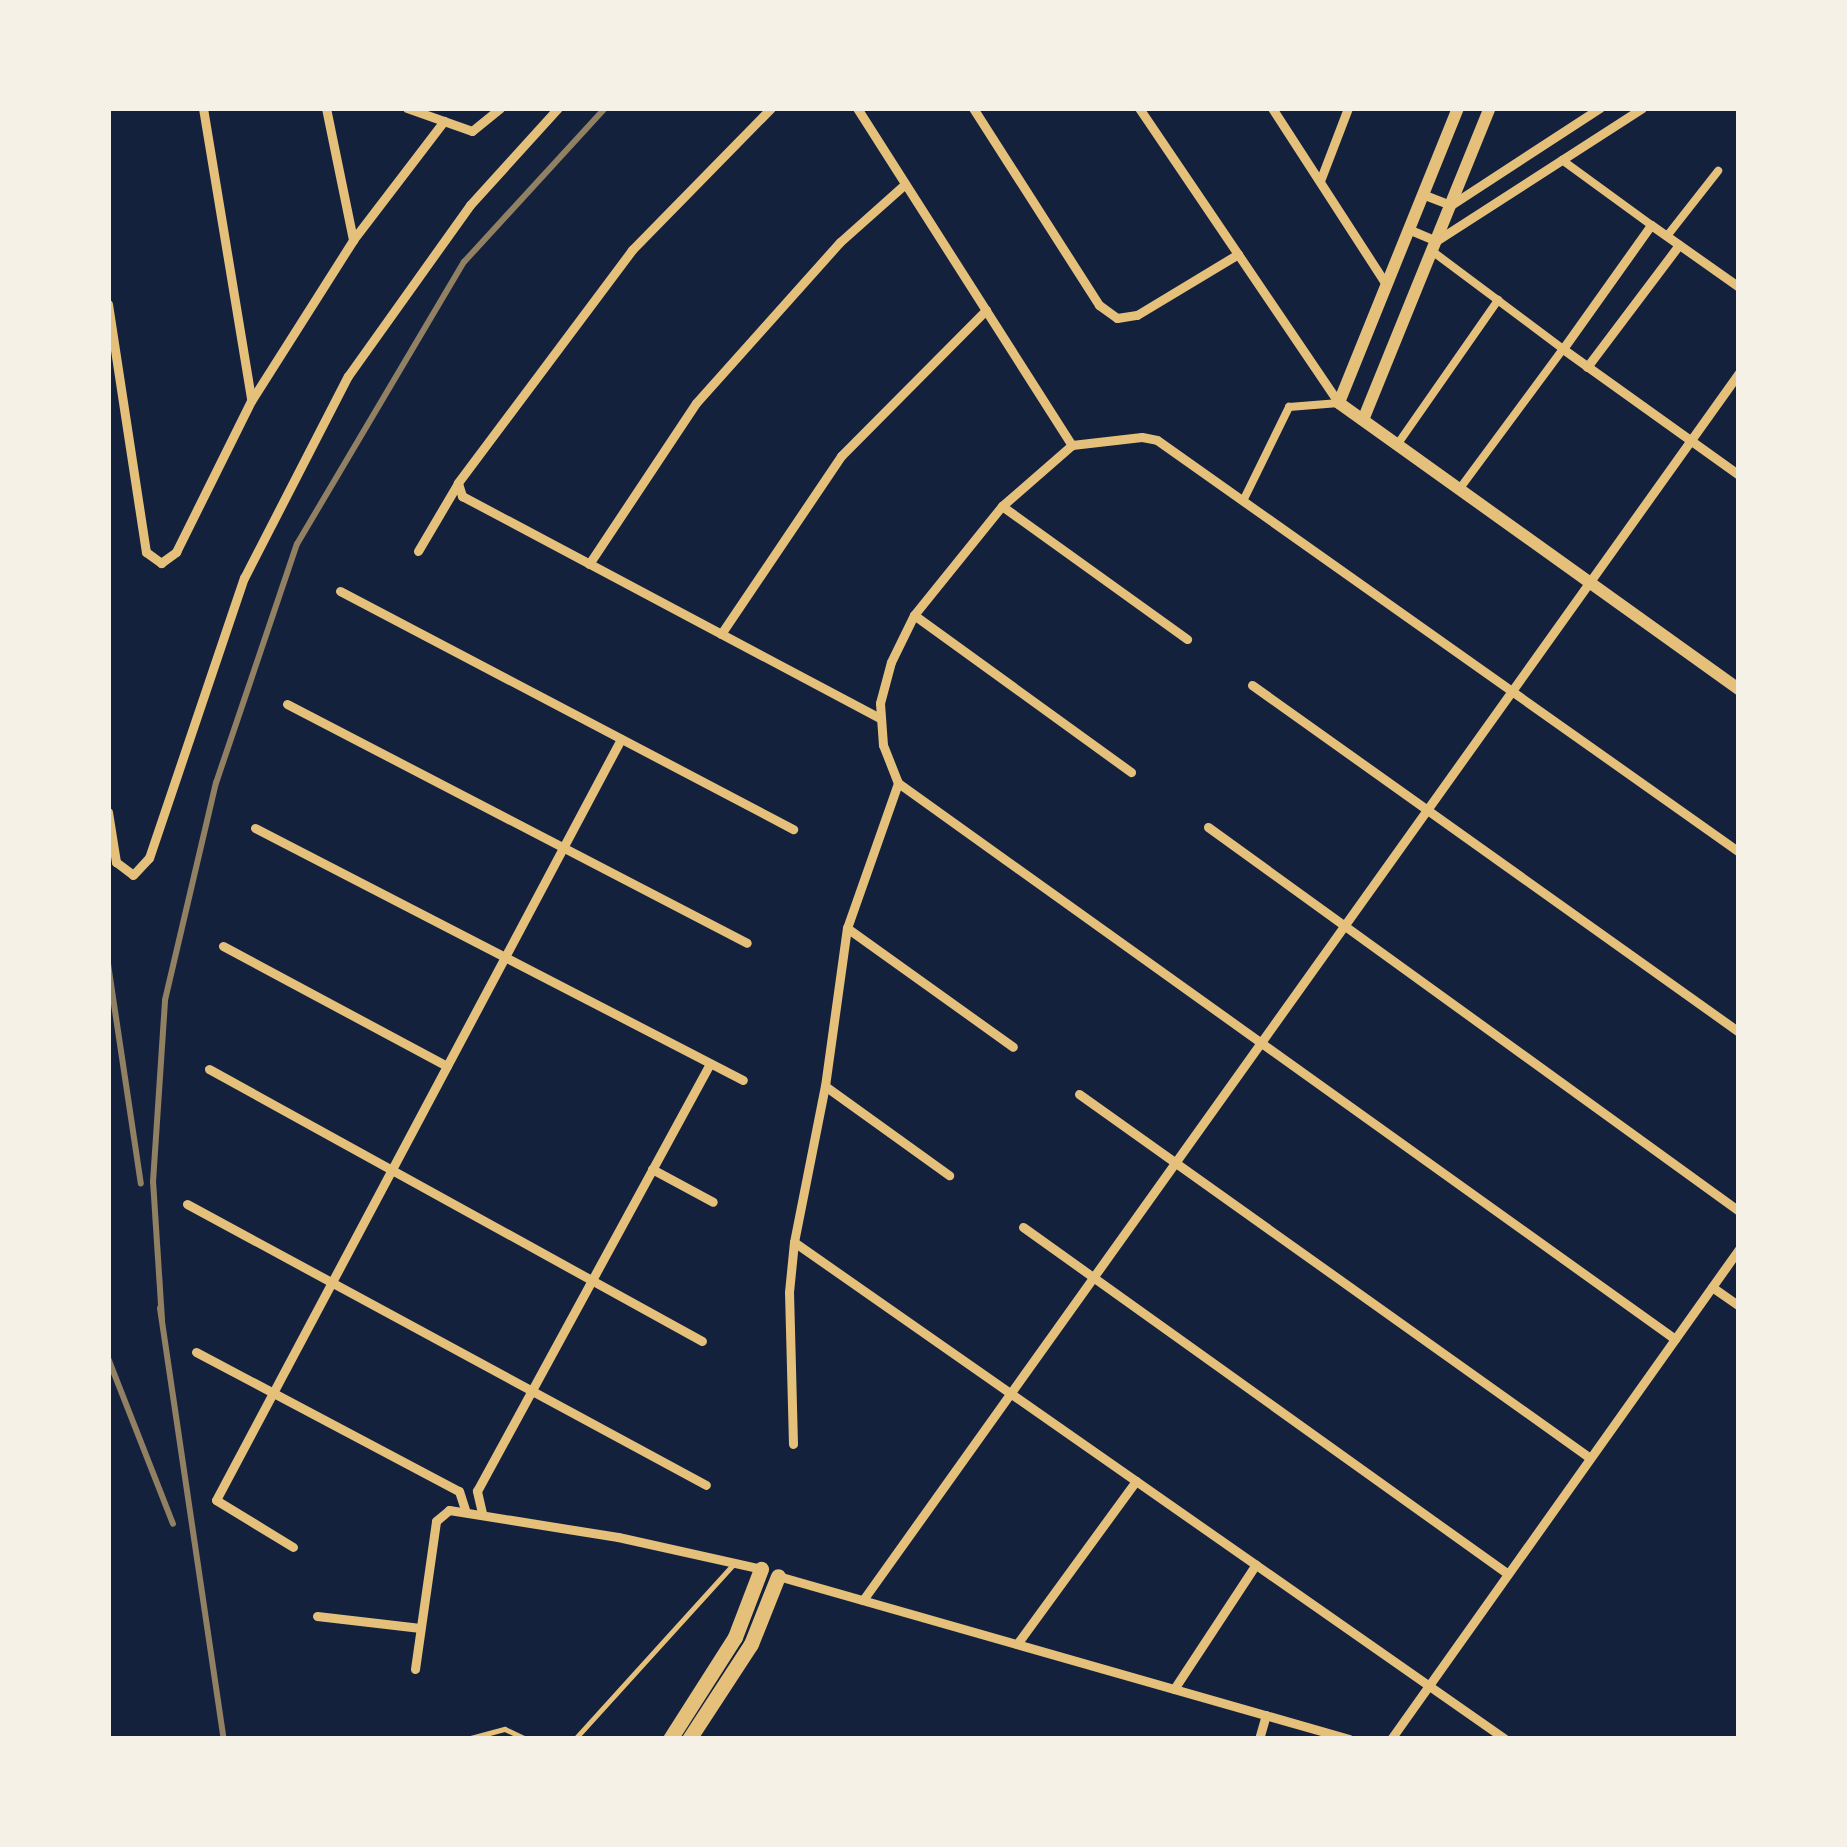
<!DOCTYPE html>
<html>
<head>
<meta charset="utf-8">
<style>
  body { margin:0 }
  #map { position:relative; width:1847px; height:1847px; overflow:hidden; background:#14213d; font-family:Bitter,serif }
  div>[style] { position:absolute }
  [style*='--x'] { left:calc(var(--x)*1px); top:calc(var(--y)*1px); width:calc(var(--w)*1px); rotate:calc(var(--a)*1deg) }
  .service>* { height:4.5px; margin:-2.25px; padding:0 2.25px; transform-origin:2.25px; border-radius:2.25px; background:#e5c07b }
  .pedestrian>* { height:8px; margin:-4px; padding:0 4px; transform-origin:4px; border-radius:4px; background:#e5c07b }
  .minor>* { height:9px; margin:-4.5px; padding:0 4.5px; transform-origin:4.5px; border-radius:4.5px; background:#e5c07b }
  .tertiary>* { height:12px; margin:-6px; padding:0 6px; transform-origin:6px; border-radius:6px; background:#e5c07b }
  .primary>* { height:15px; margin:-7.5px; padding:0 7.5px; transform-origin:7.5px; border-radius:7.5px; background:#e5c07b }
  .rail>* { height:6px; margin:-3px; padding:0 3px; transform-origin:3px; border-radius:3px; background:#918062 }
  span { translate:-50% -50%; white-space:nowrap; text-align:center; line-height:1.15; -webkit-text-stroke:10px #f6f1e7; paint-order:stroke }
  .frame { position:absolute; inset:0; border:111px solid #f6f1e7; pointer-events:none }
</style>
</head>
<body>
<div id="map">
  <div class="service">
    <div style="--x:467;--y:1739;--w:39;--a:-15"></div>
    <div style="--x:505;--y:1729;--w:23;--a:25"></div>
    <div style="--x:575;--y:1739;--w:235;--a:-47.8"></div>
  </div>
  <div class="pedestrian">
    <div style="--x:1562;--y:160;--w:110;--a:36.1"></div>
    <div style="--x:1667;--y:236;--w:83;--a:-51.9"></div>
    <div style="--x:1432;--y:251;--w:164;--a:36.8"></div>
    <div style="--x:1563;--y:349;--w:173;--a:126.5"></div>
    <div style="--x:1397;--y:445;--w:177;--a:-55.1"></div>
    <div style="--x:1243;--y:501;--w:105;--a:-63.9"></div>
    <div style="--x:1289;--y:407;--w:50;--a:-4.6"></div>
  </div>
  <div class="minor">
    <div style="--x:203;--y:108;--w:295;--a:80.6"></div>
    <div style="--x:326;--y:108;--w:135;--a:78.4"></div>
    <div style="--x:407;--y:108;--w:69;--a:19.5"></div>
    <div style="--x:472;--y:131;--w:36;--a:-39"></div>
    <div style="--x:771;--y:108;--w:199;--a:134.4"></div>
    <div style="--x:632;--y:250;--w:291;--a:126.8"></div>
    <div style="--x:458;--y:483;--w:14;--a:73"></div>
    <div style="--x:462;--y:496;--w:472;--a:28"></div>
    <div style="--x:857;--y:108;--w:400;--a:57.5"></div>
    <div style="--x:973;--y:108;--w:234;--a:57.4"></div>
    <div style="--x:1099;--y:305;--w:22;--a:36"></div>
    <div style="--x:1117;--y:318;--w:20;--a:-9"></div>
    <div style="--x:1137;--y:315;--w:118;--a:-31.1"></div>
    <div style="--x:1139;--y:108;--w:356;--a:55.9"></div>
    <div style="--x:1272;--y:108;--w:210;--a:57.1"></div>
    <div style="--x:1320;--y:181;--w:78;--a:-69"></div>
    <div style="--x:1422;--y:194;--w:31;--a:21"></div>
    <div style="--x:1451;--y:205;--w:178;--a:-33.1"></div>
    <div style="--x:1408;--y:229;--w:30;--a:23"></div>
    <div style="--x:1436;--y:241;--w:245;--a:-32.8"></div>
    <div style="--x:1739;--y:287;--w:108;--a:-144.8"></div>
    <div style="--x:1651;--y:225;--w:152;--a:125.4"></div>
    <div style="--x:1563;--y:349;--w:216;--a:35.6"></div>
    <div style="--x:108;--y:304;--w:251;--a:81.3"></div>
    <div style="--x:146;--y:552;--w:19;--a:36"></div>
    <div style="--x:161;--y:563;--w:19;--a:-36"></div>
    <div style="--x:176;--y:552;--w:169;--a:-63.6"></div>
    <div style="--x:251;--y:401;--w:191;--a:-57.6"></div>
    <div style="--x:353;--y:240;--w:150;--a:-52.6"></div>
    <div style="--x:1587;--y:367;--w:153;--a:-53"></div>
    <div style="--x:1002;--y:506;--w:228;--a:35.7"></div>
    <div style="--x:418;--y:551;--w:79;--a:-59.5"></div>
    <div style="--x:589;--y:564;--w:193;--a:-56.4"></div>
    <div style="--x:696;--y:403;--w:216;--a:-48.2"></div>
    <div style="--x:840;--y:242;--w:87;--a:-41.7"></div>
    <div style="--x:340;--y:591;--w:512;--a:27.72"></div>
    <div style="--x:914;--y:615;--w:268;--a:35.9"></div>
    <div style="--x:721;--y:634;--w:215;--a:-56"></div>
    <div style="--x:841;--y:456;--w:206;--a:-45.2"></div>
    <div style="--x:1252;--y:685;--w:598;--a:35.47"></div>
    <div style="--x:287;--y:704;--w:518;--a:27.45"></div>
    <div style="--x:108;--y:812;--w:51;--a:80.9"></div>
    <div style="--x:116;--y:862;--w:21;--a:37"></div>
    <div style="--x:133;--y:875;--w:23;--a:-47"></div>
    <div style="--x:149;--y:858;--w:296;--a:-71.3"></div>
    <div style="--x:244;--y:578;--w:227;--a:-62.8"></div>
    <div style="--x:348;--y:376;--w:210;--a:-54.5"></div>
    <div style="--x:470;--y:205;--w:131;--a:-47.8"></div>
    <div style="--x:1208;--y:827;--w:655;--a:35.87"></div>
    <div style="--x:255;--y:828;--w:549;--a:27.31"></div>
    <div style="--x:847;--y:928;--w:204;--a:35.6"></div>
    <div style="--x:223;--y:946;--w:254;--a:28.2"></div>
    <div style="--x:209;--y:1069;--w:563;--a:28.89"></div>
    <div style="--x:825;--y:1086;--w:153;--a:35.7"></div>
    <div style="--x:1079;--y:1094;--w:627;--a:35.46"></div>
    <div style="--x:652;--y:1169;--w:69;--a:28.4"></div>
    <div style="--x:187;--y:1204;--w:590;--a:28.43"></div>
    <div style="--x:1023;--y:1227;--w:596;--a:35.58"></div>
    <div style="--x:794;--y:1242;--w:867;--a:34.95"></div>
    <div style="--x:1712;--y:1287;--w:33;--a:35"></div>
    <div style="--x:1675;--y:1339;--w:955;--a:-144.41"></div>
    <div style="--x:898;--y:783;--w:41;--a:-111.5"></div>
    <div style="--x:883;--y:745;--w:42;--a:-94.1"></div>
    <div style="--x:880;--y:703;--w:42;--a:-75"></div>
    <div style="--x:891;--y:662;--w:52;--a:-63.9"></div>
    <div style="--x:914;--y:615;--w:140;--a:-51.1"></div>
    <div style="--x:1002;--y:506;--w:93;--a:-41.1"></div>
    <div style="--x:1072;--y:445;--w:70;--a:-6.5"></div>
    <div style="--x:1142;--y:437;--w:15;--a:11"></div>
    <div style="--x:1157;--y:440;--w:713;--a:35.29"></div>
    <div style="--x:196;--y:1352;--w:297;--a:27.9"></div>
    <div style="--x:459;--y:1491;--w:20;--a:72"></div>
    <div style="--x:793;--y:1444;--w:152;--a:-91.5"></div>
    <div style="--x:789;--y:1292;--w:50;--a:-84.3"></div>
    <div style="--x:794;--y:1242;--w:159;--a:-78.8"></div>
    <div style="--x:825;--y:1086;--w:160;--a:-82.1"></div>
    <div style="--x:847;--y:928;--w:154;--a:-70.6"></div>
    <div style="--x:482;--y:1513;--w:23;--a:-103"></div>
    <div style="--x:477;--y:1491;--w:487;--a:-61.4"></div>
    <div style="--x:293;--y:1547;--w:90;--a:-148.6"></div>
    <div style="--x:216;--y:1500;--w:862;--a:-61.98"></div>
    <div style="--x:778;--y:1576;--w:594;--a:15.93"></div>
    <div style="--x:863;--y:1600;--w:1508;--a:-54.48"></div>
    <div style="--x:317;--y:1616;--w:104;--a:6.6"></div>
    <div style="--x:1017;--y:1644;--w:202;--a:-53.9"></div>
    <div style="--x:415;--y:1669;--w:149;--a:-81.9"></div>
    <div style="--x:436;--y:1521;--w:17;--a:-40"></div>
    <div style="--x:449;--y:1510;--w:171;--a:9.1"></div>
    <div style="--x:618;--y:1537;--w:148;--a:12.5"></div>
    <div style="--x:1174;--y:1689;--w:149;--a:-56.7"></div>
    <div style="--x:1259;--y:1739;--w:25;--a:-74"></div>
    <div style="--x:1391;--y:1739;--w:601;--a:-54.62"></div>
  </div>
  <div class="tertiary">
    <div style="--x:1458;--y:108;--w:318;--a:112"></div>
    <div style="--x:1339;--y:403;--w:492;--a:35.6"></div>
    <div style="--x:1363;--y:420;--w:337;--a:-67.9"></div>
  </div>
  <div class="primary">
    <div style="--x:670;--y:1739;--w:121;--a:-57.5"></div>
    <div style="--x:735;--y:1637;--w:73;--a:-69.1"></div>
    <div style="--x:689;--y:1739;--w:113;--a:-56.9"></div>
    <div style="--x:751;--y:1644;--w:73;--a:-68.3"></div>
  </div>
  <div class="rail">
    <div style="--x:108;--y:964;--w:222;--a:81.5"></div>
    <div style="--x:160;--y:1308;--w:436;--a:81.6"></div>
    <div style="--x:162;--y:1320;--w:138;--a:-93.7"></div>
    <div style="--x:153;--y:1182;--w:182;--a:-86.2"></div>
    <div style="--x:165;--y:1000;--w:223;--a:-76.8"></div>
    <div style="--x:216;--y:783;--w:252;--a:-71.3"></div>
    <div style="--x:297;--y:544;--w:328;--a:-59.4"></div>
    <div style="--x:464;--y:262;--w:209;--a:-47.5"></div>
    <div style="--x:108;--y:1358;--w:178;--a:68.6"></div>
  </div>
  <div class="frame"></div>
</div>
</body>
</html>
